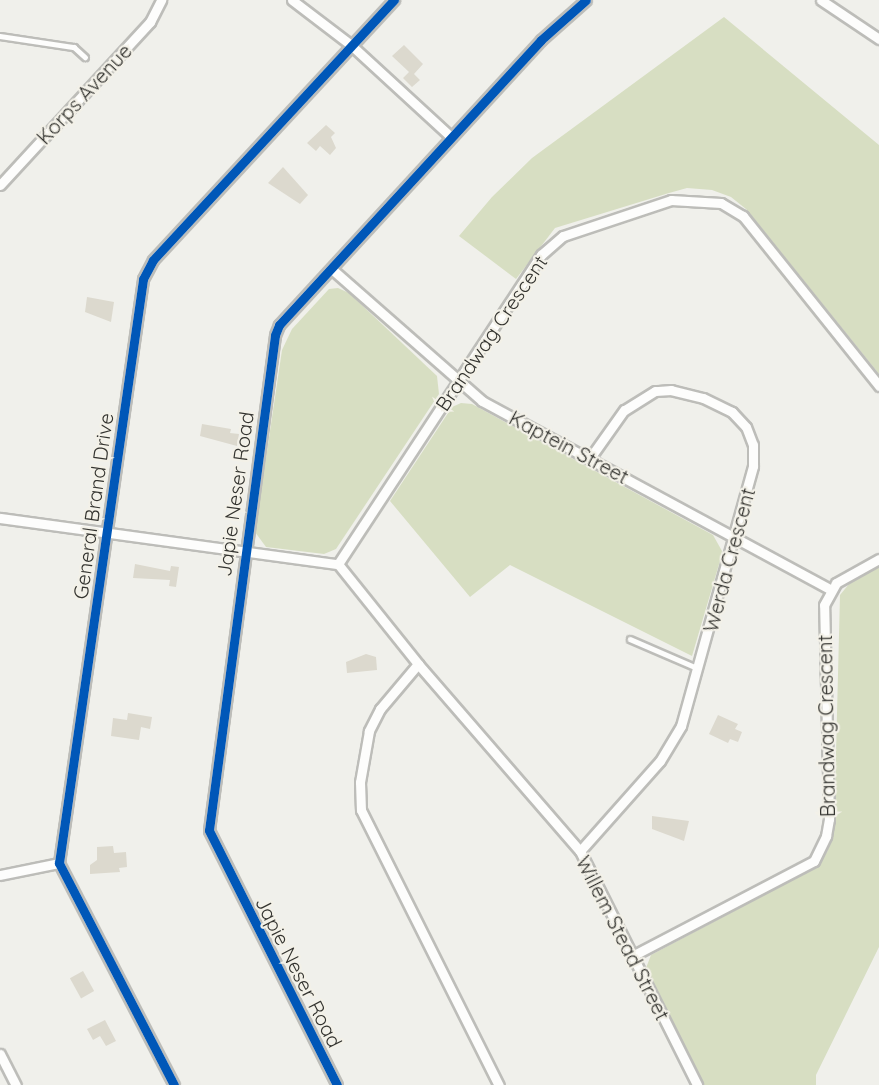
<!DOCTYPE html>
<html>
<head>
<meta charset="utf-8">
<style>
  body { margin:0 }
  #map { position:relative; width:879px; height:1085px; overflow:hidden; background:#f0f0eb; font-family:Quicksand,sans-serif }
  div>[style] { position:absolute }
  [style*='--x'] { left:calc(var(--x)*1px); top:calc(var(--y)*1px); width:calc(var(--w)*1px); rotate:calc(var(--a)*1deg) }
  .green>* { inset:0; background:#d7dec2 }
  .building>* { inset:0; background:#dcd9ce; transform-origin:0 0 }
  .roads { filter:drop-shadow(2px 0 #bdbdb9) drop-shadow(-2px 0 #bdbdb9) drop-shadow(0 2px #bdbdb9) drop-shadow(0 -2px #bdbdb9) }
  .lane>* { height:4.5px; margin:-2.25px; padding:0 2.25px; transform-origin:2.25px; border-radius:2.25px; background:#fdfdfc }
  .street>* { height:9px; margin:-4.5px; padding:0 4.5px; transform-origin:4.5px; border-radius:4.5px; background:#fdfdfc }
  .cycleway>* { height:9px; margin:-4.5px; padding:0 4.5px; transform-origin:4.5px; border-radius:4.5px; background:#0057b8 }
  span { translate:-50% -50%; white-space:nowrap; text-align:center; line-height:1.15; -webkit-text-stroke:4.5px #f3f1e8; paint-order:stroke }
  .street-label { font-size:20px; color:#33332f }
</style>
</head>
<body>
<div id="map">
  <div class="green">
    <div style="clip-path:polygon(724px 17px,879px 145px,879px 374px,746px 209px,731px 197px,712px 190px,687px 188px,669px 193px,555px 228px,516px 279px,459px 236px,492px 197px,532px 158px)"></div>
    <div style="clip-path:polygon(338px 288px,349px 293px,437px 376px,439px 394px,336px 549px,324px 554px,266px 547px,255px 532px,282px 350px,292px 329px,329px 289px)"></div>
    <div style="clip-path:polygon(461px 403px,472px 404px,713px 535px,722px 551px,720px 561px,692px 656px,510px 565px,470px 597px,390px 501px,452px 407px)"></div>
    <div style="clip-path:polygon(879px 564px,879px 947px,816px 1075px,816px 1085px,704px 1085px,646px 968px,651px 955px,813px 869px,827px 852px,834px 832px,840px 595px,849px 584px)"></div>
  </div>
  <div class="building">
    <div style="clip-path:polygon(404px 45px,423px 64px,414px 74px,420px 80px,412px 87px,403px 78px,409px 72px,392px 56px)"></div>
    <div style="clip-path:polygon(326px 125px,335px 133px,331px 137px,336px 148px,330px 155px,320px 146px,316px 151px,307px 143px)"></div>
    <div style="clip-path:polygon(283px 167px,308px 195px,300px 204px,268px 183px)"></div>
    <div style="clip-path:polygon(87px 297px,114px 302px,111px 322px,85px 312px)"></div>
    <div style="clip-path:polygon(202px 424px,231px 429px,230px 433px,239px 434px,237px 446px,200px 436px)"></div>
    <div style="clip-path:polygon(135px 564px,170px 571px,171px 566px,179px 567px,176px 587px,169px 586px,170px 580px,133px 578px)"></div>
    <div style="clip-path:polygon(366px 654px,376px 657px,377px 670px,347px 673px,346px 662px)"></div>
    <div style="clip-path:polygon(128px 713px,152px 717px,150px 729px,141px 727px,139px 740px,111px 736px,113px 718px,127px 720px)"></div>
    <div style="clip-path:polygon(718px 715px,738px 724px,735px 729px,742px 732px,738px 742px,730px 739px,728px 743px,709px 734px)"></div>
    <div style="clip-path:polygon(652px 816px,689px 821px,684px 841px,652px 829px)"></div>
    <div style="clip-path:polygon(113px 846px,114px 853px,126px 852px,127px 867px,119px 868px,120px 872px,90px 874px,90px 865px,97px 860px,97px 847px)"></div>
    <div style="left:83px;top:971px;width:23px;height:15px;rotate:61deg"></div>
    <div style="clip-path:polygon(105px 1020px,116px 1041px,106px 1046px,100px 1036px,93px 1040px,87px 1029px)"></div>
  </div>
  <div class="roads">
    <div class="lane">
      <div style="--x:0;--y:36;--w:75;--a:8.5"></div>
      <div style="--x:74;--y:47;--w:15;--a:42"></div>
      <div style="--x:630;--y:639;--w:73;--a:23.4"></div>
    </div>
    <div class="street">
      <div style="--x:292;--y:0;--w:74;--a:37.3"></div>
      <div style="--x:351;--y:45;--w:136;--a:42.6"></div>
      <div style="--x:821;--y:0;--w:70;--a:33.9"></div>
      <div style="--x:0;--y:185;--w:222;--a:-47.4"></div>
      <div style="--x:150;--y:22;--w:25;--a:-63"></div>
      <div style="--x:333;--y:270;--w:198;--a:41.3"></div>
      <div style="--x:482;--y:401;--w:396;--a:28.4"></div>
      <div style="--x:0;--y:518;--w:341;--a:7.8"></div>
      <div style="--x:338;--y:564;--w:128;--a:51.3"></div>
      <div style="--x:418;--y:664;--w:247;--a:49.1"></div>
      <div style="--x:580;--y:851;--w:262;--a:63.4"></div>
      <div style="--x:338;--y:564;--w:370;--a:-56.7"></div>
      <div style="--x:541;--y:255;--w:29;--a:-41"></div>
      <div style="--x:563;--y:236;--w:114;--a:-18.4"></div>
      <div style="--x:671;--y:200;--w:50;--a:3.4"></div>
      <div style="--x:721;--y:203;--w:26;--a:31"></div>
      <div style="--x:743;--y:216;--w:218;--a:51.3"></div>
      <div style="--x:418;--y:664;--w:59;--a:130.2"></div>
      <div style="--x:380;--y:709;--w:25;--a:117"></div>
      <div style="--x:369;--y:731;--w:52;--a:100"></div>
      <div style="--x:360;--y:782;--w:28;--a:88"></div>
      <div style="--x:361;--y:810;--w:308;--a:63.4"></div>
      <div style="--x:580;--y:851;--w:120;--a:-48.4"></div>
      <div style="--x:660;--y:761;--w:41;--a:-59"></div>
      <div style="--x:681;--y:726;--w:270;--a:-74.5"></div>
      <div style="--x:753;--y:466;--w:21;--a:-90"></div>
      <div style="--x:753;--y:445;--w:19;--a:-111"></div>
      <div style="--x:746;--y:427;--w:21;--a:-133"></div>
      <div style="--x:732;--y:412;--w:32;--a:-154"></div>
      <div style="--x:703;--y:398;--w:33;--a:-166"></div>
      <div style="--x:671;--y:390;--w:16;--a:176"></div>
      <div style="--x:655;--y:391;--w:36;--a:148"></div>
      <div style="--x:624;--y:410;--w:59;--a:125.3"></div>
      <div style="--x:0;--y:875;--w:60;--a:-11.5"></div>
      <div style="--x:634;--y:955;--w:203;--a:-27.6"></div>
      <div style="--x:814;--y:861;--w:28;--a:-64"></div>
      <div style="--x:826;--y:836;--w:17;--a:-80"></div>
      <div style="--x:829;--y:819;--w:214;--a:-91.3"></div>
      <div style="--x:824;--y:605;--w:25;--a:-61"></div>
      <div style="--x:836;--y:583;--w:49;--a:-29.2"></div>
      <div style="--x:0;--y:1054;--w:35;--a:63"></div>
      <div style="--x:174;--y:1085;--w:250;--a:-117.4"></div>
      <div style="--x:59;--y:863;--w:590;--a:-81.81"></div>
      <div style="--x:143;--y:279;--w:21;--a:-62"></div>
      <div style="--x:153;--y:260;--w:355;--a:-47.2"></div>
      <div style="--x:337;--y:1085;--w:285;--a:-116.7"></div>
      <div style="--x:209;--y:830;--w:499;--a:-82.4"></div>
      <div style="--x:275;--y:335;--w:11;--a:-68"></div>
      <div style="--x:279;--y:325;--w:387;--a:-47.4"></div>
      <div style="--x:541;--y:40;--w:60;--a:-41.6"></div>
    </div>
  </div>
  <div class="cycleway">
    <div style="--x:174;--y:1085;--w:250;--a:-117.4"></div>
    <div style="--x:59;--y:863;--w:590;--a:-81.81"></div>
    <div style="--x:143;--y:279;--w:21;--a:-62"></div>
    <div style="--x:153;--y:260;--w:355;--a:-47.2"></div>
    <div style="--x:337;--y:1085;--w:285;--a:-116.7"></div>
    <div style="--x:209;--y:830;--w:499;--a:-82.4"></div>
    <div style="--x:275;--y:335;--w:11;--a:-68"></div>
    <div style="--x:279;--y:325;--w:387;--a:-47.4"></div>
    <div style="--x:541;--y:40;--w:60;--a:-41.6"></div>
  </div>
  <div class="street-label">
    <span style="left:84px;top:94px;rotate:-47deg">Korps Avenue</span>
    <span style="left:491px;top:333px;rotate:-56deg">Brandwag Crescent</span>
    <span style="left:569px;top:447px;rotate:28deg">Kaptein Street</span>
    <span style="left:235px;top:494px;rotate:-82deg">Japie Neser Road</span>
    <span style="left:93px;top:506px;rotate:-82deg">General Brand Drive</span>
    <span style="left:729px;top:560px;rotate:-75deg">Werda Crescent</span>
    <span style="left:826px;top:726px;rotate:-91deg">Brandwag Crescent</span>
    <span style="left:623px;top:938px;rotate:63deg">Willem Stead Street</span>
    <span style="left:299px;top:972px;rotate:63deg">Japie Neser Road</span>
  </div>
</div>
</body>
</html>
